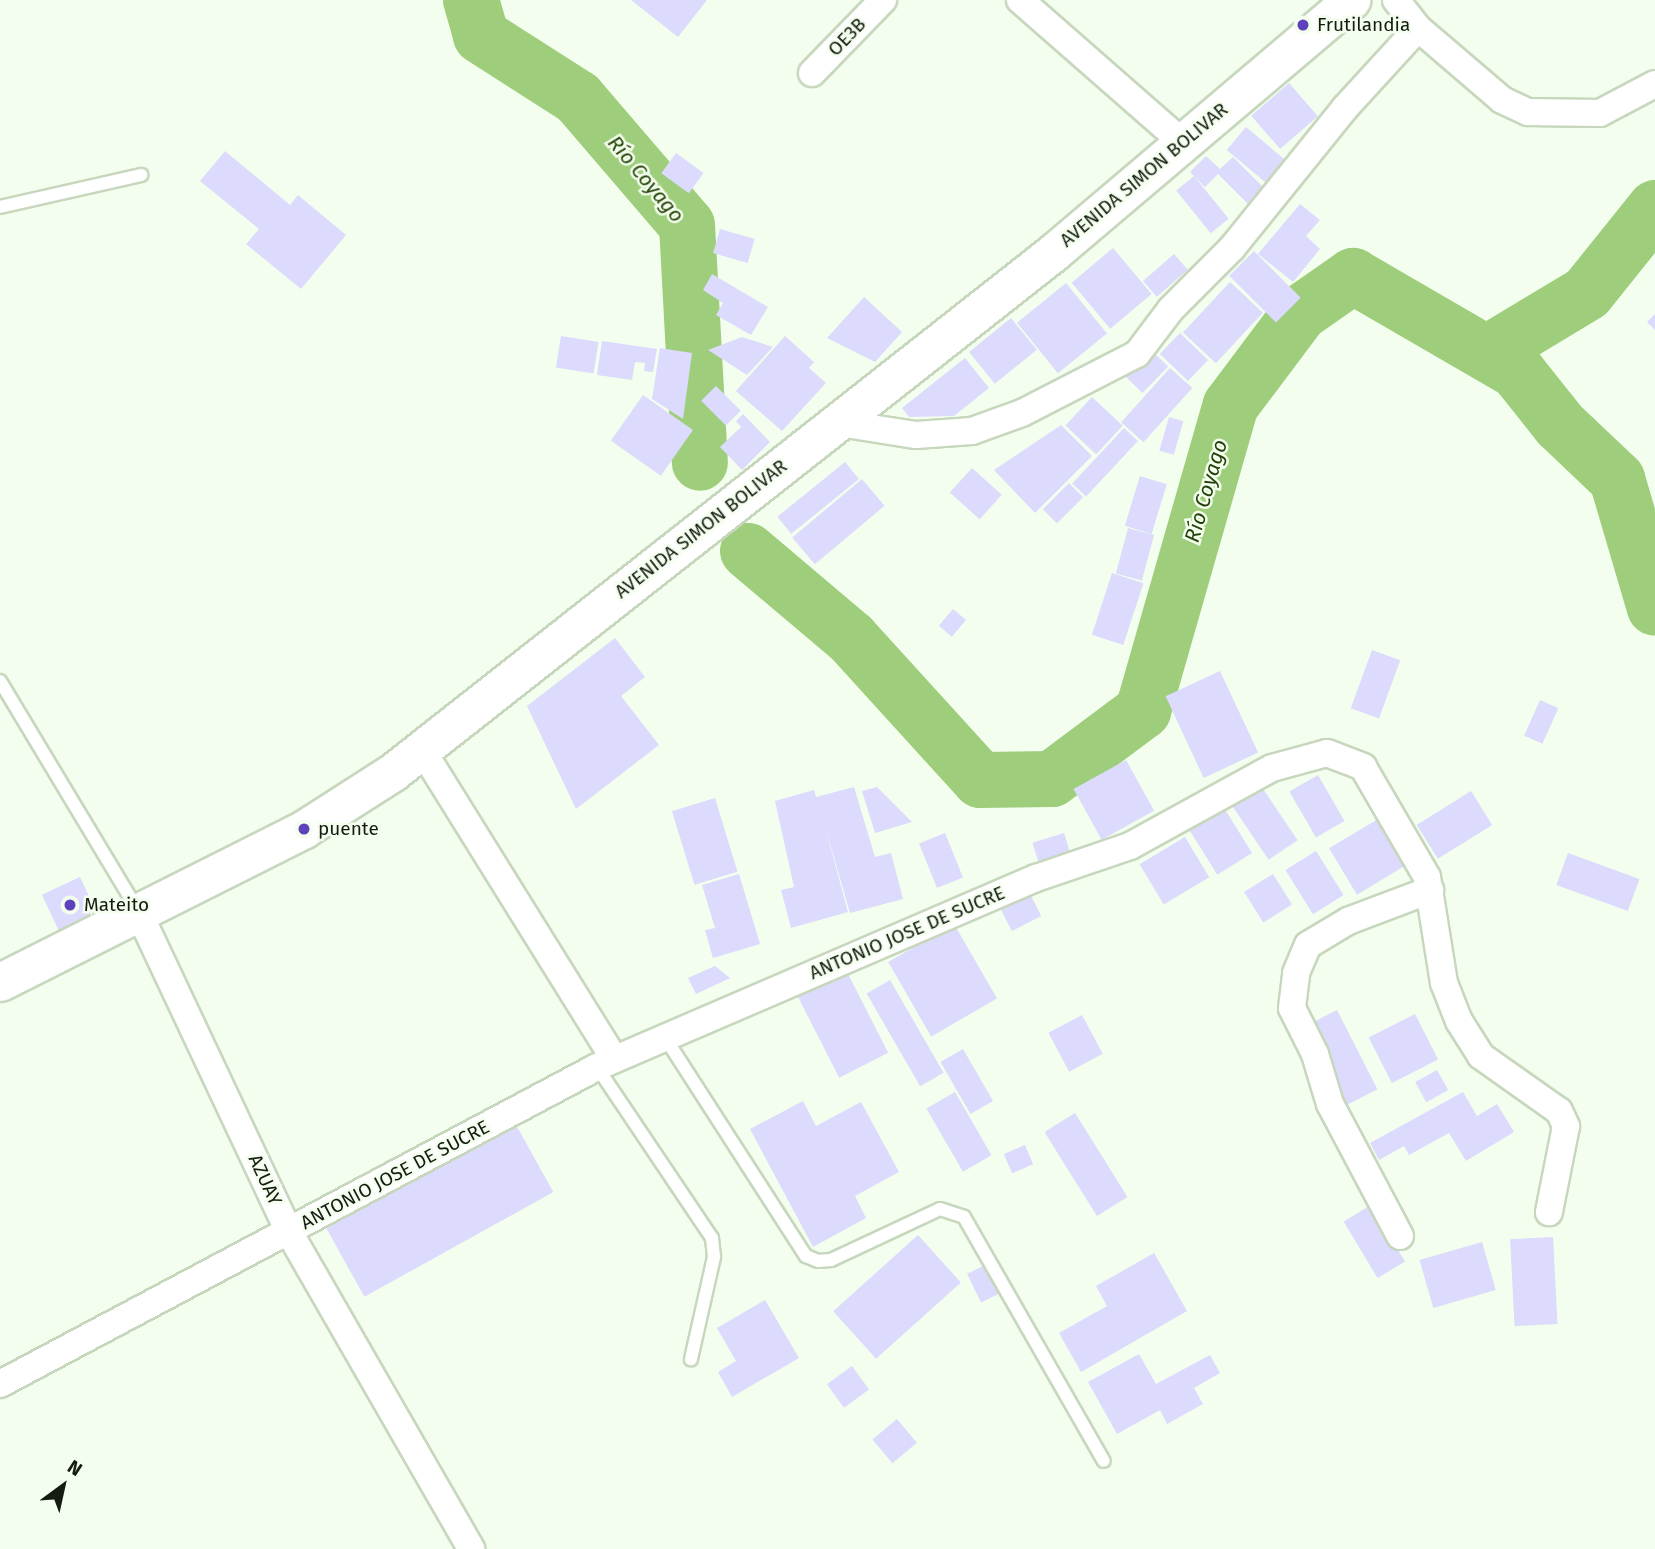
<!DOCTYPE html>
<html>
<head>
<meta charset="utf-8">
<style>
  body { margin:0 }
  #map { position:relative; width:1655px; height:1549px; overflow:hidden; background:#f4feee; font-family:"Fira Sans",sans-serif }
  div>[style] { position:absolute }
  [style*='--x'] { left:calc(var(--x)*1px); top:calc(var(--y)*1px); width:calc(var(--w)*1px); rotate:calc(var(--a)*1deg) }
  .river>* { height:56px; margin:-28px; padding:0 28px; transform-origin:28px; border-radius:28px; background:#9ece7c }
  .building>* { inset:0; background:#dcdafd; transform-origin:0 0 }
  .roads { filter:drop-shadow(2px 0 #c7d7bd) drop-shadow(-2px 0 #c7d7bd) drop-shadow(0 2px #c7d7bd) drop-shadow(0 -2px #c7d7bd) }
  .service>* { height:12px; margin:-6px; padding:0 6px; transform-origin:6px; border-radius:6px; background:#fff }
  .minor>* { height:26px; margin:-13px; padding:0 13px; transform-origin:13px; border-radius:13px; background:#fff }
  .secondary>* { height:37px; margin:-18.5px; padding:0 18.5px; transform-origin:18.5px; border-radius:18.5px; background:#fff }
  .dots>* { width:19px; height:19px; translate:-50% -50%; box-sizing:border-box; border:4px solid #f4feee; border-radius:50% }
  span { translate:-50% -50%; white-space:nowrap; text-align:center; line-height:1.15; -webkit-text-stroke:5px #f4feee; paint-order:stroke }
  .poi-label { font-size:19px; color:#151b11 }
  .left { translate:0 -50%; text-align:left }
  .street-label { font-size:19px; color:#151b11 }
  .water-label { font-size:21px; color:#244207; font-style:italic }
  .north { position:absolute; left:28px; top:1451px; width:70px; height:70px; -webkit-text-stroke:5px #f4feee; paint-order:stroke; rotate:33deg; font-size:19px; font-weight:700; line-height:28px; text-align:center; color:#151b11 }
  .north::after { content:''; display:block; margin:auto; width:24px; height:32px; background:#151b11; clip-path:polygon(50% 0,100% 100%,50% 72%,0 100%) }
</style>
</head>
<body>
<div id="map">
  <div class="river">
    <div style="--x:471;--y:0;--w:37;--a:74"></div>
    <div style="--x:481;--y:36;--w:115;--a:32.6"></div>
    <div style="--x:578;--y:98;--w:167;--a:49.4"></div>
    <div style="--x:687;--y:225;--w:238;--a:86.9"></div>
    <div style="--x:1489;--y:352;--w:114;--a:-31"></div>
    <div style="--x:1587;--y:293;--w:109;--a:-51.3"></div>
    <div style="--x:748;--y:551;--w:135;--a:40.2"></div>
    <div style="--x:851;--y:638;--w:192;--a:47.7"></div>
    <div style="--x:980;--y:780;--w:72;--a:-0.8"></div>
    <div style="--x:1052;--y:779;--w:114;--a:-36.8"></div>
    <div style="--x:1143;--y:711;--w:318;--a:-74"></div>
    <div style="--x:1231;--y:405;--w:115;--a:-53.1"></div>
    <div style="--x:1300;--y:313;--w:65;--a:-34.9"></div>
    <div style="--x:1353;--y:276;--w:190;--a:30.1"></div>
    <div style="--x:1517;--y:371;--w:69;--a:51.5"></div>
    <div style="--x:1560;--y:425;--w:79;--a:43.5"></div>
    <div style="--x:1617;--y:479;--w:134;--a:73.6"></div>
  </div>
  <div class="building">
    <div style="clip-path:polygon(631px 0,707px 0,678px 37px)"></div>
    <div style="left:1289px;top:83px;width:44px;height:50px;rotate:49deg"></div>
    <div style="left:1246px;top:127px;width:55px;height:30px;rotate:40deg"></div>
    <div style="clip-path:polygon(225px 151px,290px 205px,298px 195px,346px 235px,301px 289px,246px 244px,259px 229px,200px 181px)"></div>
    <div style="left:676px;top:153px;width:34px;height:25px;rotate:36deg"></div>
    <div style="clip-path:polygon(1206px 156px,1220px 169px,1233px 157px,1264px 188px,1248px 204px,1218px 174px,1205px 187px,1190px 172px)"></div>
    <div style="left:1194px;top:176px;width:55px;height:23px;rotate:51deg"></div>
    <div style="clip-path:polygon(1300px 204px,1320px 220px,1306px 236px,1320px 249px,1293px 282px,1258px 254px)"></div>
    <div style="left:720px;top:229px;width:36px;height:25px;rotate:16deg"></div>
    <div style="left:1113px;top:248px;width:60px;height:54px;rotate:50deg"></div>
    <div style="left:1254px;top:251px;width:66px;height:35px;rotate:45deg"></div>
    <div style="left:1174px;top:254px;width:21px;height:41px;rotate:49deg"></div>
    <div style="clip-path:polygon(712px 274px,768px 307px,751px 335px,716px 315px,723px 303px,703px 290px)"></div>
    <div style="left:1230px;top:282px;width:45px;height:69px;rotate:43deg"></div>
    <div style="left:1066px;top:283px;width:65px;height:63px;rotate:51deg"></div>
    <div style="clip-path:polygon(864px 297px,902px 332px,875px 362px,827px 338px)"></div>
    <div style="clip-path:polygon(1655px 314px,1655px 330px,1647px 322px)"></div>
    <div style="left:1011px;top:318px;width:41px;height:54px;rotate:51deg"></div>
    <div style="left:1180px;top:333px;width:39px;height:29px;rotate:44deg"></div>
    <div style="left:561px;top:336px;width:38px;height:32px;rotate:9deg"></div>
    <div style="clip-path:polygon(785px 336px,814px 362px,809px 368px,826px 383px,782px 431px,736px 391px)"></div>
    <div style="clip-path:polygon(742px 337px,773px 347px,747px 375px,708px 350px)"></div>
    <div style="clip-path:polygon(602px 341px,657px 349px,653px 372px,644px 371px,645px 363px,635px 362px,632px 380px,597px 375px)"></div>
    <div style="left:1148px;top:347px;width:28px;height:37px;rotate:44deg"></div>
    <div style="clip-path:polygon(660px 348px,692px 353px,683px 419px,652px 399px)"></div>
    <div style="clip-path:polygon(965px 358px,989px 388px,954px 416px,909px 417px,902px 408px)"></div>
    <div style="left:1170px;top:368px;width:30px;height:73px;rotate:42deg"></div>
    <div style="left:716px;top:386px;width:35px;height:21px;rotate:45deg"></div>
    <div style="left:643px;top:395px;width:61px;height:56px;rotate:35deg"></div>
    <div style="left:1092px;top:397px;width:42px;height:39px;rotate:43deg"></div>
    <div style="clip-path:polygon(743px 414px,770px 442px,742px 470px,720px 447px,741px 427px,736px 421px)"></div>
    <div style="left:1169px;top:417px;width:15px;height:35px;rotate:16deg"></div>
    <div style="clip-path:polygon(1061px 425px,1092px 456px,1035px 513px,994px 470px)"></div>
    <div style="left:1124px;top:428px;width:19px;height:76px;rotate:43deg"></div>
    <div style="left:845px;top:462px;width:22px;height:87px;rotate:51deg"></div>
    <div style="left:972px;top:468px;width:40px;height:33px;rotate:42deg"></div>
    <div style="left:1140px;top:476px;width:28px;height:52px;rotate:17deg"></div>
    <div style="left:862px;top:479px;width:35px;height:91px;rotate:50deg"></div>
    <div style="left:1069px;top:483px;width:20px;height:37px;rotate:45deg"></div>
    <div style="left:1128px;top:528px;width:27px;height:47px;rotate:15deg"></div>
    <div style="left:1112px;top:573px;width:33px;height:65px;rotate:18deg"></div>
    <div style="left:953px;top:609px;width:17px;height:22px;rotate:40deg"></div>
    <div style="clip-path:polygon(615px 638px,645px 677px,621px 696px,659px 745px,576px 809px,527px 706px)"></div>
    <div style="left:1372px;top:650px;width:30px;height:62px;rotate:20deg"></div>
    <div style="left:1220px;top:671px;width:90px;height:60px;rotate:65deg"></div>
    <div style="left:1540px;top:700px;width:20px;height:39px;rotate:24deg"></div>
    <div style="left:1126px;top:760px;width:58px;height:60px;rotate:61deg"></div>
    <div style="left:1318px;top:775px;width:53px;height:33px;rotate:60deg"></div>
    <div style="left:1259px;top:783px;width:69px;height:35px;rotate:56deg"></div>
    <div style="clip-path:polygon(854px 787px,875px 857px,891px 853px,903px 899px,850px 913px,824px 823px,848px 912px,791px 928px,781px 890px,794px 887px,775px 801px,814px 790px,816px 797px)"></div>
    <div style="clip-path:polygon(877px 787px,912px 822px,875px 833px,862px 791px)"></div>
    <div style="left:1471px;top:791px;width:40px;height:64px;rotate:58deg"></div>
    <div style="left:715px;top:798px;width:77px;height:45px;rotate:73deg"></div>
    <div style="left:1224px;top:808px;width:53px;height:41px;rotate:58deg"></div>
    <div style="left:1378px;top:819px;width:54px;height:57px;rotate:59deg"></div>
    <div style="left:945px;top:833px;width:48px;height:28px;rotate:68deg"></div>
    <div style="left:1064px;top:833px;width:24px;height:33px;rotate:73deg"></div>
    <div style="left:1185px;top:837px;width:47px;height:53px;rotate:59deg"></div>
    <div style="left:1316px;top:851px;width:52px;height:36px;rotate:58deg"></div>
    <div style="left:1568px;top:853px;width:76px;height:34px;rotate:20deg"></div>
    <div style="clip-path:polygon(739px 874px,760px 944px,713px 958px,705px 930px,715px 928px,702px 885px)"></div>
    <div style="left:1273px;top:874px;width:36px;height:34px;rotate:58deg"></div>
    <div style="left:80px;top:877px;width:42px;height:42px;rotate:65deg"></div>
    <div style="left:1029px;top:892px;width:27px;height:33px;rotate:63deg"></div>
    <div style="left:954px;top:924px;width:86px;height:76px;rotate:60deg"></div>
    <div style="clip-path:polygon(715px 966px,730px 978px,696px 994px,688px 978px)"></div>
    <div style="left:846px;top:970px;width:93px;height:55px;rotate:63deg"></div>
    <div style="left:890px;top:980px;width:107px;height:27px;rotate:60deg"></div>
    <div style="left:1337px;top:1010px;width:89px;height:35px;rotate:63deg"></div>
    <div style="left:1415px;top:1014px;width:51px;height:52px;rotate:63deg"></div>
    <div style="left:1082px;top:1015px;width:44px;height:38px;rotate:62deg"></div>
    <div style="left:963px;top:1049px;width:60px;height:26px;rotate:60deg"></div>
    <div style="left:1437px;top:1070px;width:23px;height:25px;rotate:61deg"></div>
    <div style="left:955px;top:1092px;width:73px;height:33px;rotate:60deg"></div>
    <div style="clip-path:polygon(1463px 1092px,1477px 1116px,1497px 1104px,1514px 1132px,1466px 1161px,1449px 1133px,1409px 1155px,1404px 1146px,1379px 1160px,1370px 1143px)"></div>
    <div style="clip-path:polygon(803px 1101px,816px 1126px,861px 1102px,899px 1172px,855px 1196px,866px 1218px,813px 1247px,750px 1129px)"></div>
    <div style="left:1075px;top:1113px;width:99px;height:36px;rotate:58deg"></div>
    <div style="left:515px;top:1123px;width:79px;height:216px;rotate:61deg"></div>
    <div style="left:1025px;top:1145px;width:21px;height:23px;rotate:67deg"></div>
    <div style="left:1371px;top:1205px;width:66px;height:32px;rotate:59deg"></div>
    <div style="left:918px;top:1235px;width:64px;height:114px;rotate:48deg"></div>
    <div style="left:1553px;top:1237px;width:87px;height:43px;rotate:87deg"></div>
    <div style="left:1482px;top:1242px;width:50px;height:65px;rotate:74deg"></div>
    <div style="clip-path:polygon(1154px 1253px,1187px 1311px,1081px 1372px,1059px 1333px,1107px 1306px,1096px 1286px)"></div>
    <div style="left:985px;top:1265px;width:32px;height:20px;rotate:64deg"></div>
    <div style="clip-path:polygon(765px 1300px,799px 1358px,732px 1397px,718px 1372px,736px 1361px,717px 1328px)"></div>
    <div style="clip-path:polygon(1139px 1354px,1156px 1384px,1210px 1355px,1220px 1373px,1194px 1388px,1203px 1404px,1167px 1424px,1160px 1410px,1117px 1434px,1088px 1382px)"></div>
    <div style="left:852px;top:1366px;width:29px;height:31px;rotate:54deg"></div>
    <div style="left:897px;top:1419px;width:31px;height:32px;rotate:50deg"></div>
  </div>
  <div class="roads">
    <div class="service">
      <div style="--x:0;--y:207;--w:145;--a:-12.8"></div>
      <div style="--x:0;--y:681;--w:266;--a:59"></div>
      <div style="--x:664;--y:1036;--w:262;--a:57.2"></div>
      <div style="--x:806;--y:1256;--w:13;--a:23"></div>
      <div style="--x:818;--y:1261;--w:13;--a:-4"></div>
      <div style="--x:831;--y:1260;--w:120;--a:-25.1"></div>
      <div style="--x:940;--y:1209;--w:25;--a:18"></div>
      <div style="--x:964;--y:1217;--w:281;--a:60.2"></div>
      <div style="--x:597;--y:1067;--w:206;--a:56.1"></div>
      <div style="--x:712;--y:1238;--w:19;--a:84"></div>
      <div style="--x:714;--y:1257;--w:105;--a:102.7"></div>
    </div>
    <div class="minor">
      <div style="--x:1020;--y:0;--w:215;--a:41.2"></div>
      <div style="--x:1396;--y:0;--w:36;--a:52"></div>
      <div style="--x:1418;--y:28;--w:111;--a:40.6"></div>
      <div style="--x:1502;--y:100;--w:29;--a:25"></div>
      <div style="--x:1528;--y:112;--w:72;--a:0.8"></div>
      <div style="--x:1600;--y:113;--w:62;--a:-27.8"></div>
      <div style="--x:812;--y:73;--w:102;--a:-45.8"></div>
      <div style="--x:839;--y:423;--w:78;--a:8.9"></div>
      <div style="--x:916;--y:435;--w:56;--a:-4.1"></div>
      <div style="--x:972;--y:431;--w:53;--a:-19.8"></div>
      <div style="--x:1022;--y:413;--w:129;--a:-27.2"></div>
      <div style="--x:1137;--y:354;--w:56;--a:-52.9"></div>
      <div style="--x:1171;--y:309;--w:86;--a:-45"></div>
      <div style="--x:1232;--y:248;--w:180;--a:-51.1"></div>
      <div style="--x:1345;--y:108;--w:108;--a:-47.6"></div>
      <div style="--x:422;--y:750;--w:364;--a:58.1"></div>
      <div style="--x:138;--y:911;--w:355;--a:64.8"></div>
      <div style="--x:289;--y:1232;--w:366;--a:60.1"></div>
      <div style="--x:1400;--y:1236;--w:149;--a:-117.9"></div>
      <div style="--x:1330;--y:1104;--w:52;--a:-106.7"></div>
      <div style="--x:1315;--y:1054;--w:51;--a:-116.6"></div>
      <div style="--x:1292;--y:1008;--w:35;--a:-83"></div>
      <div style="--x:1296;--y:973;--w:30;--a:-67"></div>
      <div style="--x:1308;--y:945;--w:47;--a:-31"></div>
      <div style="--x:1348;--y:921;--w:88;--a:-20.7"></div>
      <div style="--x:0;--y:1384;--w:676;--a:-27.97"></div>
      <div style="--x:597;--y:1067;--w:478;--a:-23.3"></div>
      <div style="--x:1036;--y:878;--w:99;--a:-18.8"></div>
      <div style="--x:1130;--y:846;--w:162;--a:-28.8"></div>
      <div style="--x:1272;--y:768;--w:57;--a:-15.3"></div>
      <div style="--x:1327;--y:753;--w:39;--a:21"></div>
      <div style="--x:1363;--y:767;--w:127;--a:59.8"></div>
      <div style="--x:1427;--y:877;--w:107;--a:80.9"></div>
      <div style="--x:1444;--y:983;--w:41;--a:68.5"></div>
      <div style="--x:1459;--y:1021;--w:41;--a:57.8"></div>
      <div style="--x:1481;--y:1056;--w:95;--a:35.2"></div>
      <div style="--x:1559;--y:1111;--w:17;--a:65"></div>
      <div style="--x:1566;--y:1126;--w:88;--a:101.2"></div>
    </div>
    <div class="secondary">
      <div style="--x:0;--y:982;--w:340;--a:-26.7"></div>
      <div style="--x:304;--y:829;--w:106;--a:-32.6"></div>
      <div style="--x:393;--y:772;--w:841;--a:-38.19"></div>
      <div style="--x:1054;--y:252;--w:390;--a:-40.3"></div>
    </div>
  </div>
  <div class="dots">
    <div style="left:1303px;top:25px;background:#5d42bb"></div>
    <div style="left:304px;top:829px;background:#5d42bb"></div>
    <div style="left:70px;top:905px;background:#5d42bb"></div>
  </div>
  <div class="poi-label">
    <span class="left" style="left:1317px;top:25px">Frutilandia</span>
    <span class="left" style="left:318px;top:829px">puente</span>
    <span class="left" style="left:84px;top:905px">Mateito</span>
  </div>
  <div class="street-label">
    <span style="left:847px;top:37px;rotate:-46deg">OE3B</span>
    <span style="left:1144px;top:175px;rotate:-40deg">AVENIDA SIMON BOLIVAR</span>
    <span style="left:701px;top:529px;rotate:-38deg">AVENIDA SIMON BOLIVAR</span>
    <span style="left:907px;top:933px;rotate:-23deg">ANTONIO JOSE DE SUCRE</span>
    <span style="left:395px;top:1175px;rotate:-28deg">ANTONIO JOSE DE SUCRE</span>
    <span style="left:265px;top:1180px;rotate:65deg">AZUAY</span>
  </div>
  <div class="water-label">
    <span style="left:646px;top:179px;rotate:50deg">Río Coyago</span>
    <span style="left:1206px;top:491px;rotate:-74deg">Río Coyago</span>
  </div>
  <div class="north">N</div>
</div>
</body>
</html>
